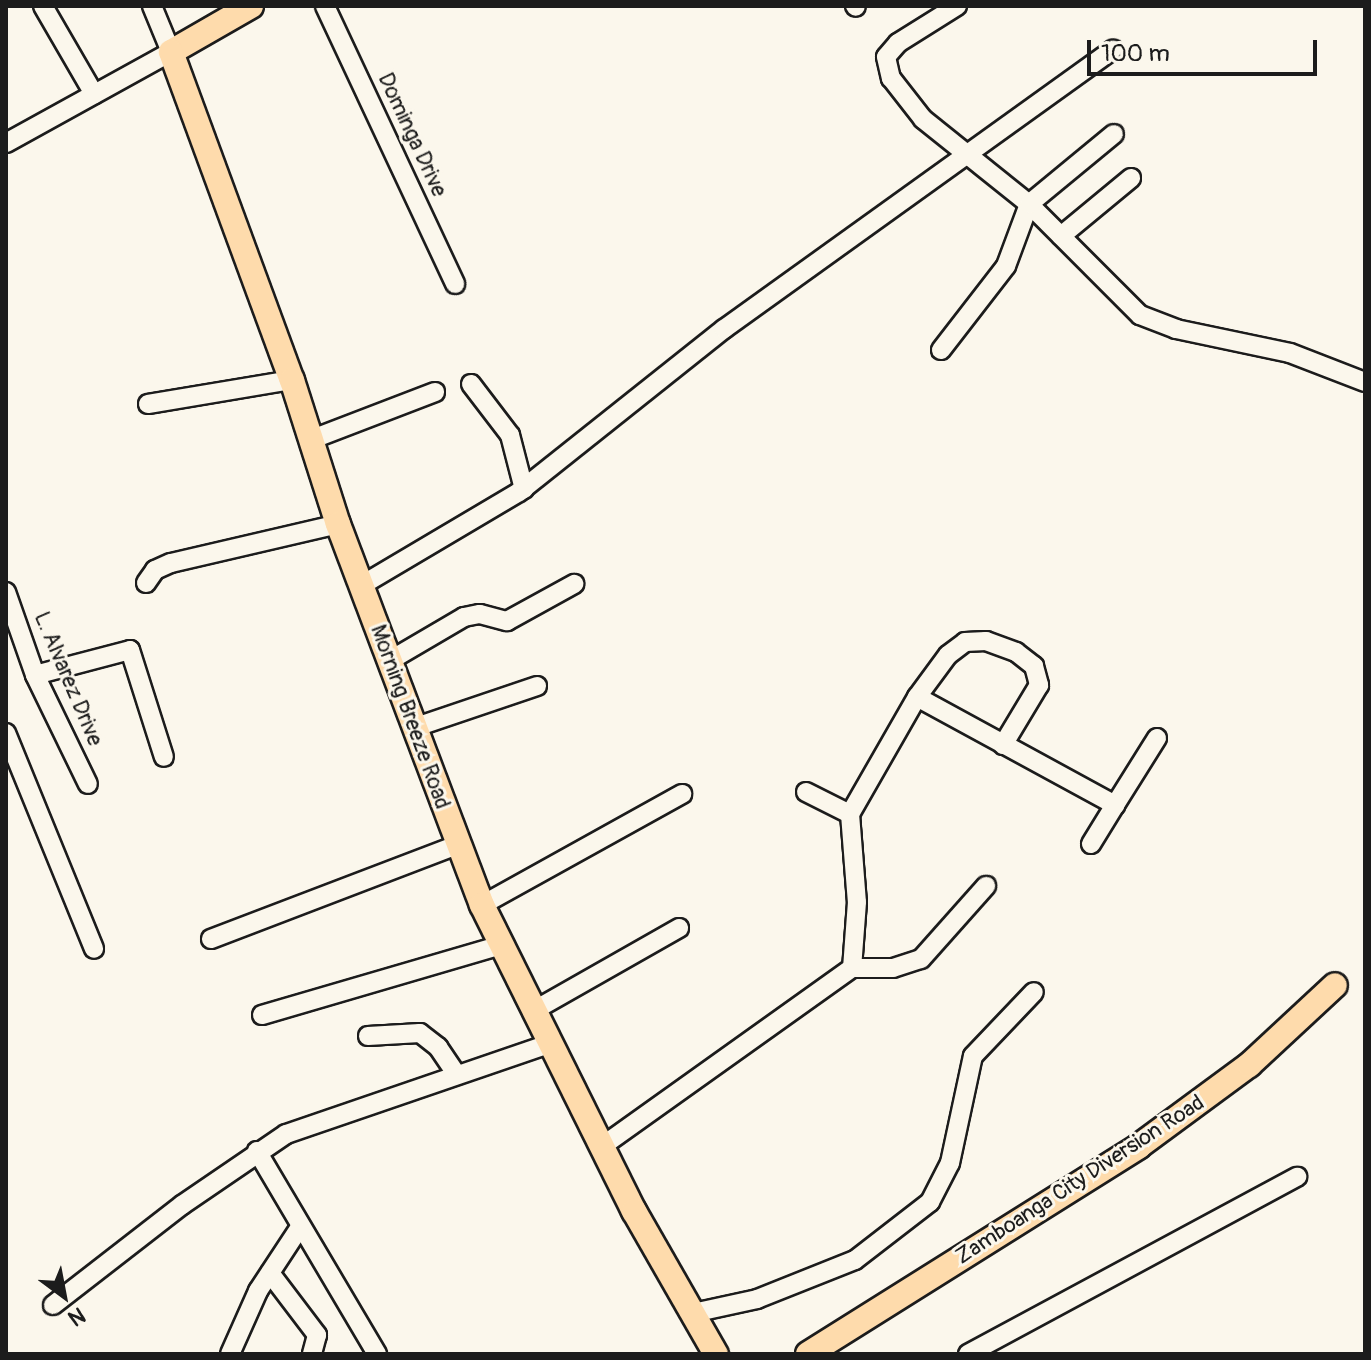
<!DOCTYPE html>
<html>
<head>
<meta charset="utf-8">
<style>
  body { margin:0 }
  #map { position:relative; width:1371px; height:1360px; overflow:hidden; background:#fbf7ec; font-family:Pangolin,sans-serif }
  div>[style] { position:absolute }
  [style*='--x'] { left:calc(var(--x)*1px); top:calc(var(--y)*1px); width:calc(var(--w)*1px); rotate:calc(var(--a)*1deg) }
  .roads { filter:drop-shadow(2px 0 #1c1c1c) drop-shadow(-2px 0 #1c1c1c) drop-shadow(0 2px #1c1c1c) drop-shadow(0 -2px #1c1c1c) }
  .minor>* { height:18px; margin:-9px; padding:0 9px; transform-origin:9px; border-radius:9px; background:#fbf7ec }
  .major>* { height:24px; margin:-12px; padding:0 12px; transform-origin:12px; border-radius:12px; background:#fedbac }
  span { translate:-50% -50%; white-space:nowrap; text-align:center; line-height:1.15; -webkit-text-stroke:6px #fbf7ec; paint-order:stroke }
  .street-label { font-size:22px; color:#1c1c1c }
  .frame { position:absolute; inset:0; border:8px solid #1c1c1c; pointer-events:none }
  .north { position:absolute; left:24px; top:1256px; width:80px; height:80px; -webkit-text-stroke:6px #fbf7ec; paint-order:stroke; rotate:148deg; font-size:22px; font-weight:700; line-height:32px; text-align:center; color:#1c1c1c }
  .north::after { content:''; display:block; margin:auto; width:28px; height:36px; background:#1c1c1c; clip-path:polygon(50% 0,100% 100%,50% 72%,0 100%) }
  .scale { position:absolute; left:1087px; top:40px; width:230px; height:36px; box-sizing:border-box; border:4px solid #1c1c1c; border-top:0; padding-left:10px; font-size:24px; line-height:28px; white-space:nowrap; color:#1c1c1c; -webkit-text-stroke:6px #fbf7ec; paint-order:stroke }
</style>
</head>
<body>
<div id="map">
  <div class="roads">
    <div class="minor">
      <div style="--x:43;--y:6;--w:102;--a:59.9"></div>
      <div style="--x:325;--y:6;--w:307;--a:64.9"></div>
      <div style="--x:855;--y:6;--w:1;--a:45"></div>
      <div style="--x:957;--y:6;--w:70;--a:147.9"></div>
      <div style="--x:898;--y:43;--w:18;--a:131"></div>
      <div style="--x:886;--y:57;--w:22;--a:77"></div>
      <div style="--x:891;--y:78;--w:52;--a:52"></div>
      <div style="--x:923;--y:119;--w:136;--a:38.7"></div>
      <div style="--x:1029;--y:204;--w:157;--a:45"></div>
      <div style="--x:1140;--y:315;--w:39;--a:21"></div>
      <div style="--x:1176;--y:329;--w:116;--a:11.9"></div>
      <div style="--x:1290;--y:353;--w:80;--a:21.1"></div>
      <div style="--x:6;--y:143;--w:188;--a:-28.9"></div>
      <div style="--x:171;--y:52;--w:50;--a:-112.4"></div>
      <div style="--x:1061;--y:236;--w:91;--a:-39.6"></div>
      <div style="--x:941;--y:350;--w:106;--a:-52.3"></div>
      <div style="--x:1006;--y:266;--w:66;--a:-69.6"></div>
      <div style="--x:1029;--y:204;--w:110;--a:-39.5"></div>
      <div style="--x:471;--y:384;--w:64;--a:52.6"></div>
      <div style="--x:510;--y:435;--w:56;--a:75.5"></div>
      <div style="--x:148;--y:404;--w:146;--a:-9.5"></div>
      <div style="--x:310;--y:440;--w:134;--a:-21"></div>
      <div style="--x:146;--y:583;--w:16;--a:-55"></div>
      <div style="--x:155;--y:570;--w:17;--a:-24"></div>
      <div style="--x:171;--y:563;--w:171;--a:-13.1"></div>
      <div style="--x:362;--y:585;--w:182;--a:-30.6"></div>
      <div style="--x:519;--y:492;--w:262;--a:-38.5"></div>
      <div style="--x:724;--y:329;--w:479;--a:-35.7"></div>
      <div style="--x:6;--y:592;--w:88;--a:70.7"></div>
      <div style="--x:35;--y:675;--w:121;--a:64.1"></div>
      <div style="--x:389;--y:661;--w:87;--a:-30.4"></div>
      <div style="--x:464;--y:617;--w:16;--a:-11"></div>
      <div style="--x:480;--y:614;--w:28;--a:15"></div>
      <div style="--x:507;--y:621;--w:77;--a:-28.9"></div>
      <div style="--x:35;--y:675;--w:98;--a:-14.7"></div>
      <div style="--x:130;--y:650;--w:112;--a:72.4"></div>
      <div style="--x:917;--y:697;--w:52;--a:-53.6"></div>
      <div style="--x:948;--y:655;--w:21;--a:-37"></div>
      <div style="--x:965;--y:642;--w:21;--a:-3"></div>
      <div style="--x:986;--y:641;--w:32;--a:20"></div>
      <div style="--x:1016;--y:652;--w:23;--a:38"></div>
      <div style="--x:1034;--y:666;--w:20;--a:75"></div>
      <div style="--x:1039;--y:685;--w:70;--a:121"></div>
      <div style="--x:413;--y:728;--w:131;--a:-18.7"></div>
      <div style="--x:6;--y:733;--w:233;--a:67.8"></div>
      <div style="--x:806;--y:792;--w:49;--a:26.6"></div>
      <div style="--x:850;--y:814;--w:88;--a:85.5"></div>
      <div style="--x:857;--y:902;--w:66;--a:94.3"></div>
      <div style="--x:850;--y:814;--w:135;--a:-60.2"></div>
      <div style="--x:917;--y:697;--w:226;--a:28.6"></div>
      <div style="--x:1115;--y:805;--w:79;--a:-57.9"></div>
      <div style="--x:1091;--y:844;--w:46;--a:-58.4"></div>
      <div style="--x:482;--y:905;--w:229;--a:-29"></div>
      <div style="--x:211;--y:939;--w:263;--a:-20.9"></div>
      <div style="--x:533;--y:1011;--w:168;--a:-29.6"></div>
      <div style="--x:262;--y:1015;--w:249;--a:-16.3"></div>
      <div style="--x:368;--y:1036;--w:52;--a:-3.3"></div>
      <div style="--x:420;--y:1033;--w:23;--a:38"></div>
      <div style="--x:438;--y:1047;--w:32;--a:56"></div>
      <div style="--x:601;--y:1147;--w:308;--a:-35.5"></div>
      <div style="--x:852;--y:968;--w:41;--a:0"></div>
      <div style="--x:893;--y:968;--w:29;--a:-18"></div>
      <div style="--x:921;--y:959;--w:98;--a:-48.3"></div>
      <div style="--x:257;--y:1151;--w:236;--a:59.4"></div>
      <div style="--x:270;--y:1273;--w:78;--a:52.8"></div>
      <div style="--x:317;--y:1335;--w:20;--a:105"></div>
      <div style="--x:53;--y:1305;--w:163;--a:-37.8"></div>
      <div style="--x:182;--y:1205;--w:126;--a:-34.3"></div>
      <div style="--x:286;--y:1134;--w:278;--a:-18.9"></div>
      <div style="--x:693;--y:1313;--w:66;--a:-12.3"></div>
      <div style="--x:757;--y:1299;--w:105;--a:-21.7"></div>
      <div style="--x:855;--y:1260;--w:95;--a:-37.7"></div>
      <div style="--x:930;--y:1202;--w:44;--a:-62.9"></div>
      <div style="--x:950;--y:1163;--w:109;--a:-77.9"></div>
      <div style="--x:973;--y:1056;--w:88;--a:-46.4"></div>
      <div style="--x:230;--y:1354;--w:69;--a:-66"></div>
      <div style="--x:258;--y:1291;--w:77;--a:-56.7"></div>
      <div style="--x:968;--y:1354;--w:374;--a:-28.3"></div>
    </div>
    <div class="major">
      <div style="--x:251;--y:6;--w:92;--a:150.1"></div>
      <div style="--x:171;--y:52;--w:350;--a:69.8"></div>
      <div style="--x:292;--y:380;--w:151;--a:72.3"></div>
      <div style="--x:338;--y:524;--w:407;--a:69.3"></div>
      <div style="--x:482;--y:905;--w:342;--a:63.6"></div>
      <div style="--x:634;--y:1211;--w:165;--a:60.2"></div>
      <div style="--x:808;--y:1354;--w:391;--a:-32.1"></div>
      <div style="--x:1139;--y:1146;--w:137;--a:-36.4"></div>
      <div style="--x:1249;--y:1065;--w:117;--a:-42.9"></div>
    </div>
  </div>
  <div class="street-label">
    <span style="left:412px;top:135px;rotate:65deg">Dominga Drive</span>
    <span style="left:68px;top:679px;rotate:67deg">L. Alvarez Drive</span>
    <span style="left:410px;top:717px;rotate:70deg">Morning Breeze Road</span>
    <span style="left:1080px;top:1180px;rotate:-33deg">Zamboanga City Diversion Road</span>
  </div>
  <div class="frame"></div>
  <div class="north">N</div>
  <div class="scale">100 m</div>
</div>
</body>
</html>
